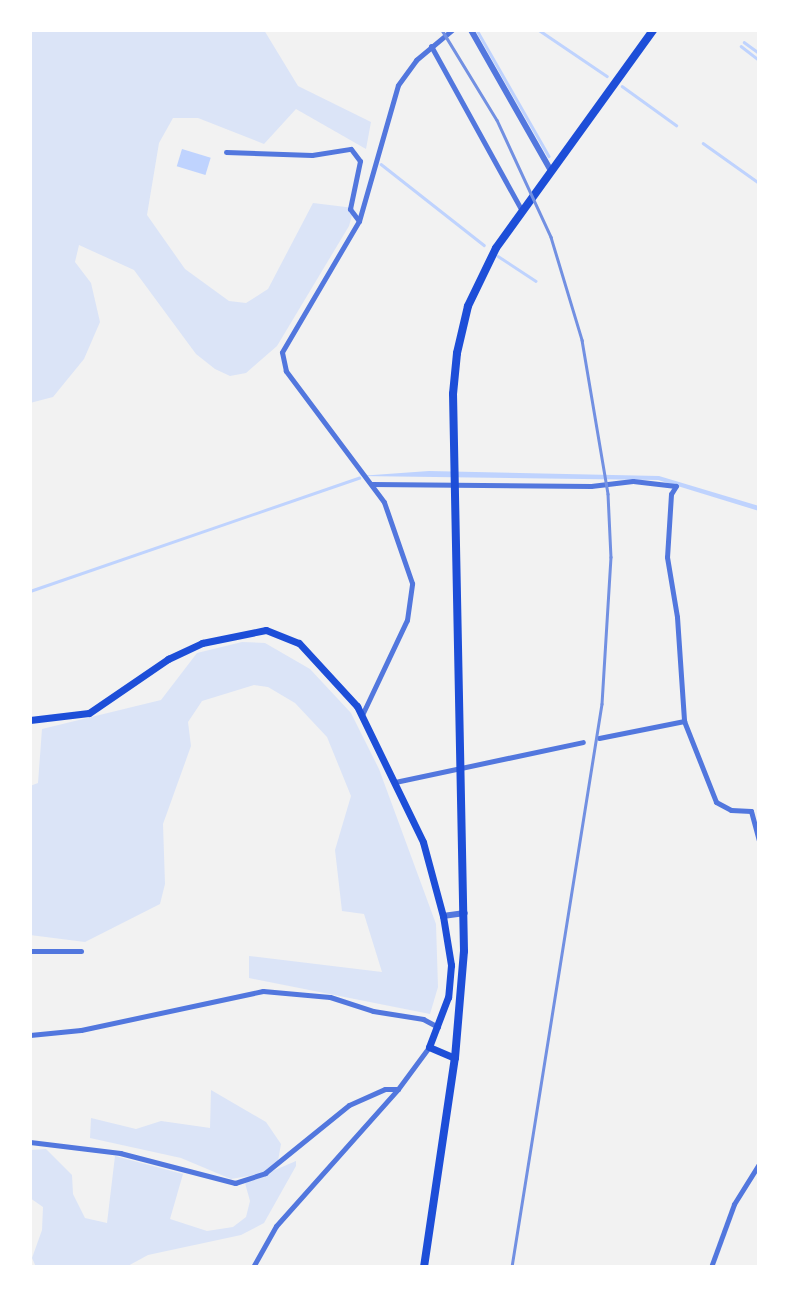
<!DOCTYPE html>
<html>
<head>
<meta charset="utf-8">
<style>
  body { margin:0 }
  #map { position:relative; width:789px; height:1297px; overflow:hidden; background:#f2f2f2; font-family:Poppins,sans-serif }
  div>[style] { position:absolute }
  [style*='--x'] { left:calc(var(--x)*1px); top:calc(var(--y)*1px); width:calc(var(--w)*1px); rotate:calc(var(--a)*1deg) }
  .green>* { inset:0; background:#dbe4f7 }
  .water>* { inset:0; background:#bfd3fe; transform-origin:0 0 }
  .stream>* { height:2.5px; margin:-1.25px; padding:0 1.25px; transform-origin:1.25px; border-radius:1.25px; background:#bfd3fe }
  .minor>* { height:5px; margin:-2.5px; padding:0 2.5px; transform-origin:2.5px; border-radius:2.5px; background:#5277de }
  .tertiary>* { height:6px; margin:-3px; padding:0 3px; transform-origin:3px; border-radius:3px; background:#5277de }
  .secondary>* { height:7px; margin:-3.5px; padding:0 3.5px; transform-origin:3.5px; border-radius:3.5px; background:#1d4ed8 }
  .primary>* { height:8px; margin:-4px; padding:0 4px; transform-origin:4px; border-radius:4px; background:#1d4ed8 }
  .rail>* { height:2.5px; margin:-1.25px; padding:0 1.25px; transform-origin:1.25px; border-radius:1.25px; background:#7290e2 }
  span { translate:-50% -50%; white-space:nowrap; text-align:center; line-height:1.15; -webkit-text-stroke:5px #fff; paint-order:stroke }
  .frame { position:absolute; inset:0; border:32px solid #fff; pointer-events:none }
</style>
</head>
<body>
<div id="map">
  <div class="green">
    <div style="clip-path:polygon(30px 30px,264px 30px,298px 86px,371px 122px,366px 149px,296px 109px,264px 144px,198px 118px,173px 118px,159px 143px,147px 215px,185px 269px,229px 301px,246px 303px,268px 289px,313px 203px,354px 208px,349px 226px,277px 346px,246px 373px,230px 376px,215px 369px,196px 354px,134px 270px,79px 245px,75px 262px,91px 283px,100px 322px,84px 359px,53px 397px,30px 403px)"></div>
    <div style="clip-path:polygon(242px 642px,265px 643px,310px 669px,351px 713px,379px 769px,436px 924px,438px 987px,430px 1014px,249px 978px,249px 956px,382px 972px,364px 914px,342px 911px,335px 850px,351px 796px,327px 737px,295px 703px,268px 687px,254px 685px,202px 701px,188px 722px,191px 746px,163px 824px,165px 884px,160px 904px,85px 942px,30px 935px,30px 786px,38px 783px,42px 729px,161px 700px,197px 653px)"></div>
    <div style="clip-path:polygon(211px 1090px,266px 1122px,281px 1144px,278px 1161px,261px 1174px,231px 1179px,181px 1158px,90px 1138px,91px 1118px,136px 1129px,161px 1121px,210px 1128px)"></div>
    <div style="clip-path:polygon(46px 1149px,72px 1175px,73px 1194px,85px 1218px,107px 1223px,115px 1156px,183px 1174px,170px 1219px,207px 1231px,233px 1227px,246px 1217px,250px 1201px,245px 1183px,296px 1161px,296px 1166px,264px 1223px,241px 1235px,148px 1255px,126px 1267px,36px 1267px,32px 1258px,42px 1230px,43px 1207px,30px 1198px,30px 1150px)"></div>
  </div>
  <div class="water">
    <div style="left:182px;top:149px;width:30px;height:18px;rotate:17deg"></div>
    <div style="clip-path:polygon(429px 471px,659px 476px,759px 506px,759px 511px,658px 480px,359px 476px)"></div>
  </div>
  <div class="stream">
    <div style="--x:477;--y:30;--w:145;--a:60.3"></div>
    <div style="--x:539;--y:30;--w:82;--a:34.1"></div>
    <div style="--x:744;--y:42;--w:19;--a:36"></div>
    <div style="--x:741;--y:46;--w:23;--a:38"></div>
    <div style="--x:622;--y:86;--w:67;--a:35.8"></div>
    <div style="--x:703;--y:143;--w:69;--a:35.5"></div>
    <div style="--x:381;--y:164;--w:131;--a:38.2"></div>
    <div style="--x:498;--y:256;--w:45;--a:33.3"></div>
    <div style="--x:30;--y:591;--w:348;--a:-19"></div>
  </div>
  <div class="minor">
    <div style="--x:431;--y:46;--w:188;--a:61.1"></div>
    <div style="--x:226;--y:152;--w:86;--a:2"></div>
    <div style="--x:312;--y:155;--w:39;--a:-9"></div>
    <div style="--x:351;--y:149;--w:15;--a:53"></div>
    <div style="--x:360;--y:161;--w:49;--a:101.8"></div>
    <div style="--x:350;--y:209;--w:15;--a:53"></div>
    <div style="--x:372;--y:484;--w:219;--a:0.5"></div>
    <div style="--x:591;--y:486;--w:42;--a:-6.8"></div>
    <div style="--x:633;--y:481;--w:43;--a:6.6"></div>
    <div style="--x:676;--y:486;--w:9;--a:122"></div>
    <div style="--x:671;--y:494;--w:63;--a:93.6"></div>
    <div style="--x:667;--y:557;--w:61;--a:80.5"></div>
    <div style="--x:677;--y:617;--w:104;--a:86.1"></div>
    <div style="--x:684;--y:721;--w:87;--a:68.4"></div>
    <div style="--x:716;--y:802;--w:17;--a:28"></div>
    <div style="--x:731;--y:810;--w:20;--a:3"></div>
    <div style="--x:751;--y:811;--w:30;--a:75"></div>
    <div style="--x:362;--y:715;--w:105;--a:-64.7"></div>
    <div style="--x:407;--y:620;--w:37;--a:-82"></div>
    <div style="--x:412;--y:583;--w:86;--a:-109.1"></div>
    <div style="--x:384;--y:502;--w:164;--a:-126.8"></div>
    <div style="--x:286;--y:371;--w:19;--a:-102"></div>
    <div style="--x:282;--y:352;--w:152;--a:-59.6"></div>
    <div style="--x:359;--y:221;--w:141;--a:-74"></div>
    <div style="--x:398;--y:85;--w:31;--a:-54"></div>
    <div style="--x:416;--y:60;--w:47;--a:-39.8"></div>
    <div style="--x:599;--y:738;--w:87;--a:-11.3"></div>
    <div style="--x:395;--y:782;--w:192;--a:-12"></div>
    <div style="--x:30;--y:951;--w:51;--a:0"></div>
    <div style="--x:30;--y:1035;--w:51;--a:-5.6"></div>
    <div style="--x:81;--y:1030;--w:186;--a:-12.1"></div>
    <div style="--x:263;--y:991;--w:67;--a:5.1"></div>
    <div style="--x:330;--y:997;--w:45;--a:18"></div>
    <div style="--x:373;--y:1011;--w:51;--a:9.1"></div>
    <div style="--x:423;--y:1019;--w:17;--a:28"></div>
    <div style="--x:30;--y:1142;--w:91;--a:7"></div>
    <div style="--x:120;--y:1153;--w:119;--a:14.6"></div>
    <div style="--x:235;--y:1183;--w:32;--a:-18"></div>
    <div style="--x:265;--y:1173;--w:108;--a:-39"></div>
    <div style="--x:349;--y:1105;--w:39;--a:-24"></div>
    <div style="--x:385;--y:1089;--w:13;--a:0"></div>
    <div style="--x:253;--y:1267;--w:47;--a:-60.7"></div>
    <div style="--x:276;--y:1226;--w:183;--a:-48.3"></div>
    <div style="--x:398;--y:1089;--w:52;--a:-53.6"></div>
    <div style="--x:711;--y:1267;--w:67;--a:-69.9"></div>
    <div style="--x:734;--y:1204;--w:47;--a:-58"></div>
  </div>
  <div class="tertiary">
    <div style="--x:471;--y:30;--w:162;--a:60.4"></div>
    <div style="--x:443;--y:916;--w:22;--a:-8"></div>
  </div>
  <div class="secondary">
    <div style="--x:30;--y:720;--w:59;--a:-6.8"></div>
    <div style="--x:89;--y:713;--w:96;--a:-34.4"></div>
    <div style="--x:168;--y:659;--w:38;--a:-25"></div>
    <div style="--x:202;--y:643;--w:65;--a:-11.5"></div>
    <div style="--x:266;--y:630;--w:35;--a:22"></div>
    <div style="--x:299;--y:643;--w:86;--a:47.4"></div>
    <div style="--x:357;--y:706;--w:151;--a:64.1"></div>
    <div style="--x:423;--y:842;--w:77;--a:74.9"></div>
    <div style="--x:443;--y:916;--w:50;--a:80.7"></div>
    <div style="--x:451;--y:965;--w:32;--a:95"></div>
    <div style="--x:448;--y:997;--w:53;--a:110.8"></div>
    <div style="--x:429;--y:1047;--w:28;--a:23"></div>
  </div>
  <div class="primary">
    <div style="--x:424;--y:1267;--w:211;--a:-81.6"></div>
    <div style="--x:455;--y:1058;--w:107;--a:-85.2"></div>
    <div style="--x:464;--y:951;--w:557;--a:-91.13"></div>
    <div style="--x:453;--y:394;--w:41;--a:-84.4"></div>
    <div style="--x:457;--y:353;--w:48;--a:-76.8"></div>
    <div style="--x:468;--y:306;--w:64;--a:-64.2"></div>
    <div style="--x:496;--y:248;--w:269;--a:-54.2"></div>
  </div>
  <div class="rail">
    <div style="--x:442;--y:30;--w:105;--a:58.6"></div>
    <div style="--x:497;--y:120;--w:129;--a:65.2"></div>
    <div style="--x:551;--y:237;--w:108;--a:73.2"></div>
    <div style="--x:582;--y:340;--w:156;--a:80.4"></div>
    <div style="--x:608;--y:494;--w:63;--a:87.3"></div>
    <div style="--x:611;--y:557;--w:147;--a:93.5"></div>
    <div style="--x:602;--y:704;--w:570;--a:99.08"></div>
  </div>
  <div class="frame"></div>
</div>
</body>
</html>
